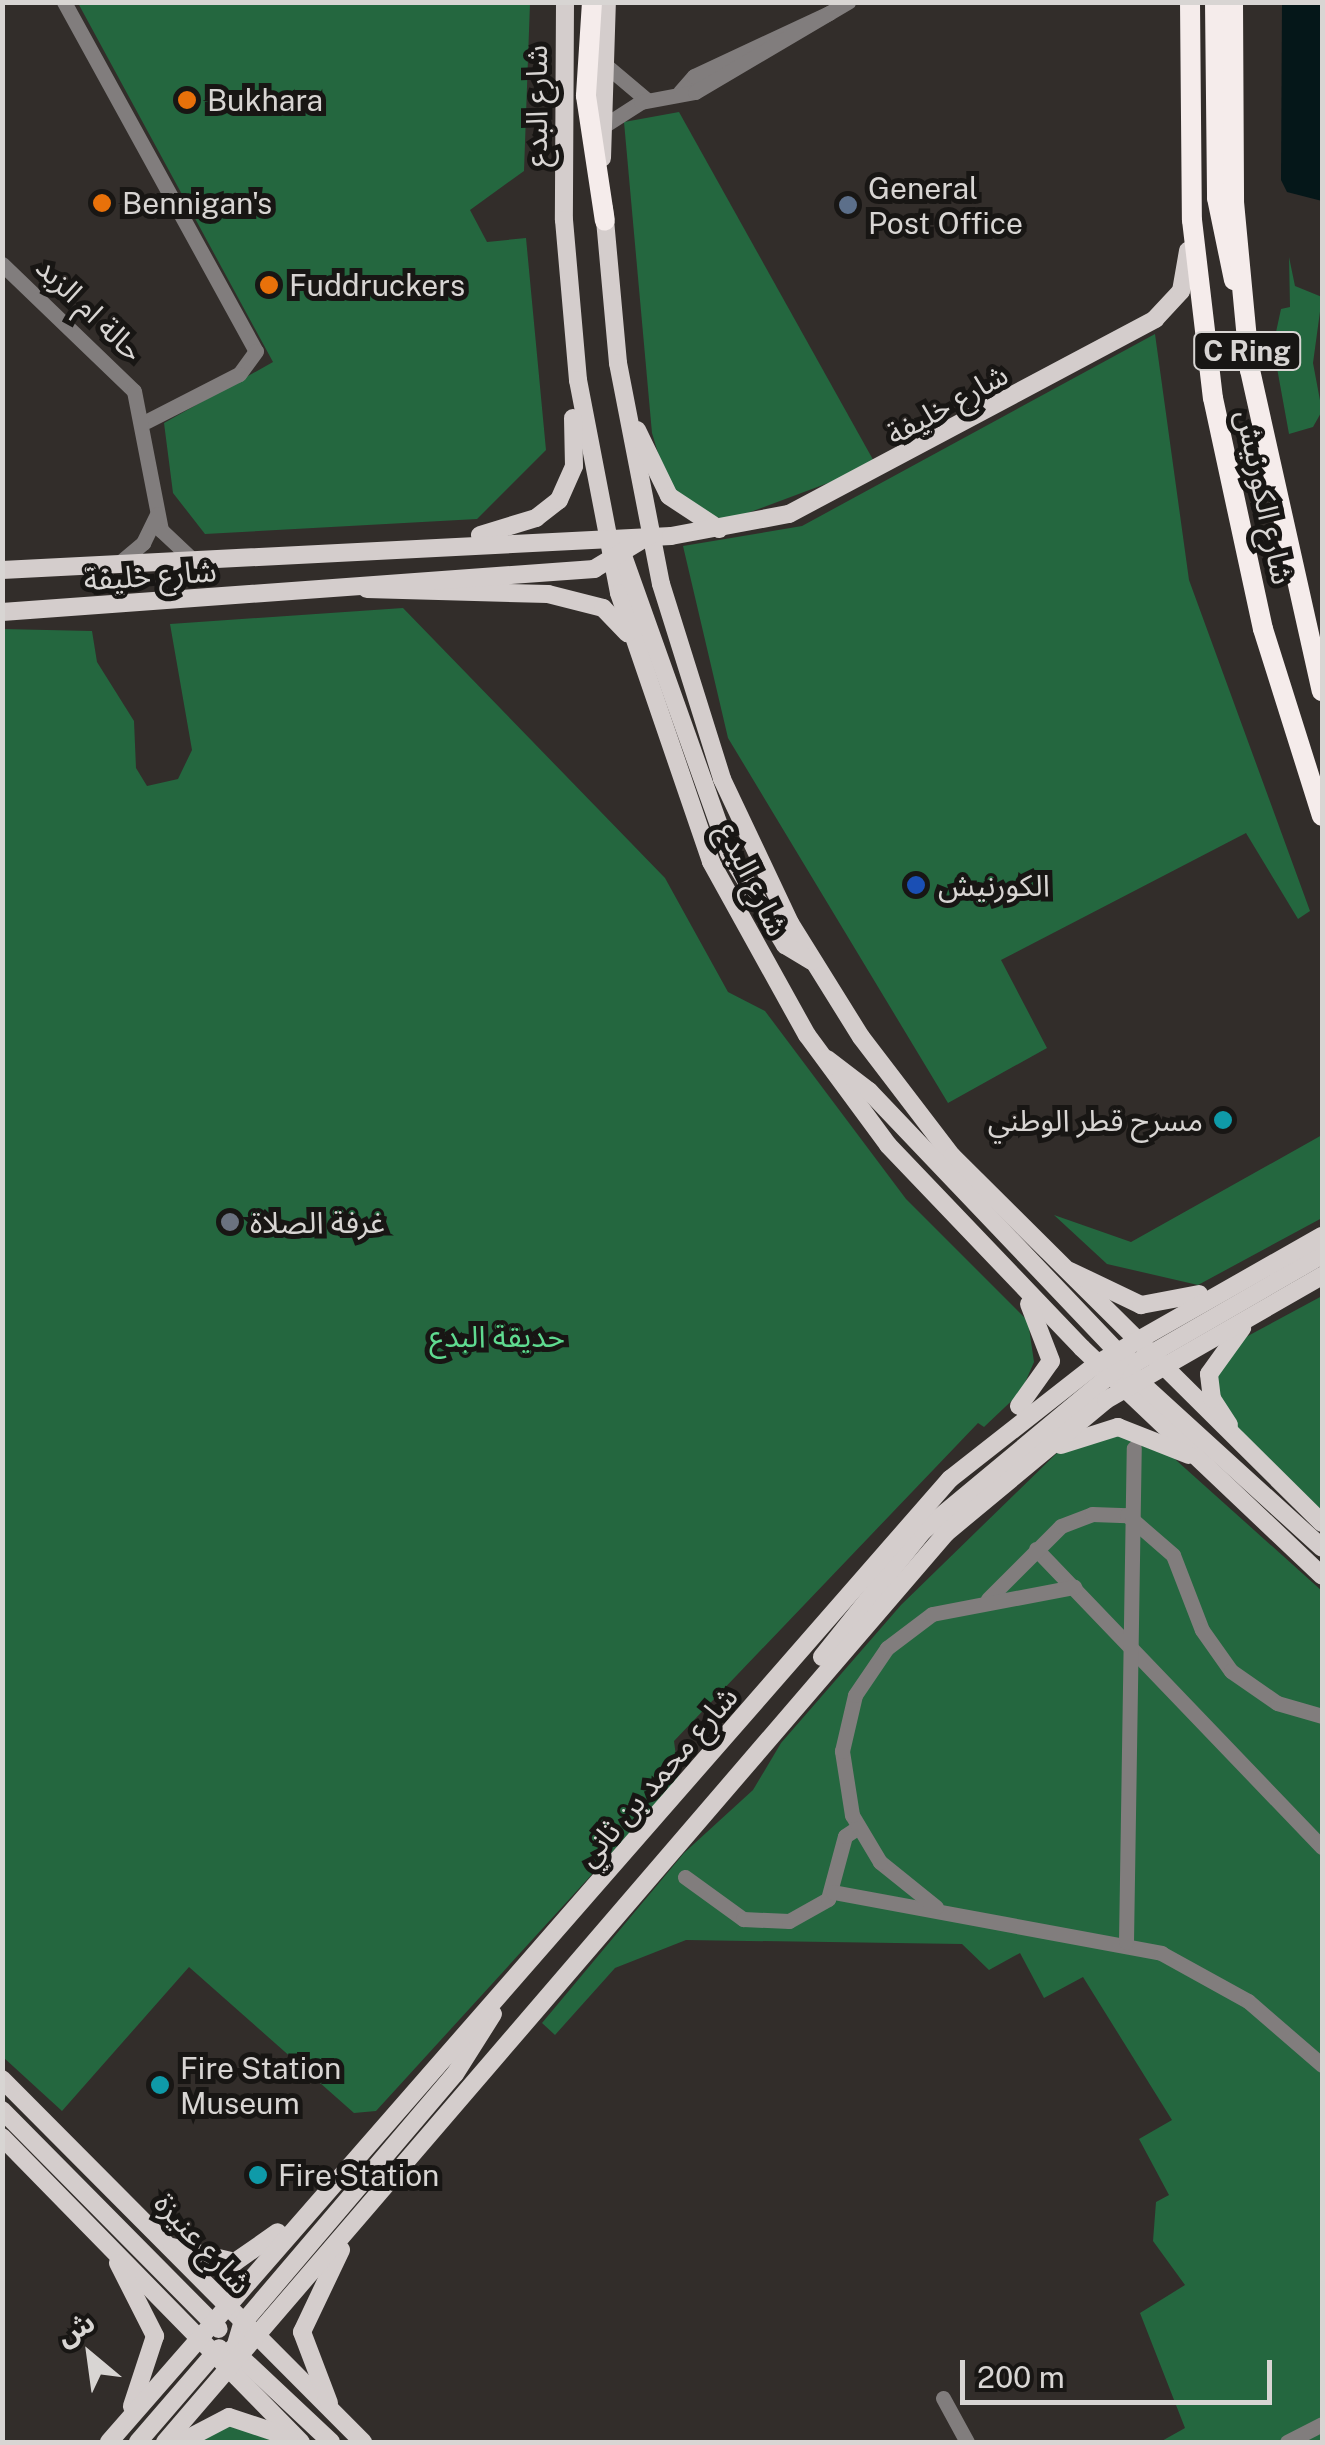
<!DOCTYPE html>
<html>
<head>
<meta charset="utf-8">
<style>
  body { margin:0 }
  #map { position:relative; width:1325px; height:2445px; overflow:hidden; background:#322d2a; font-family:"Public Sans","Noto Sans Arabic",sans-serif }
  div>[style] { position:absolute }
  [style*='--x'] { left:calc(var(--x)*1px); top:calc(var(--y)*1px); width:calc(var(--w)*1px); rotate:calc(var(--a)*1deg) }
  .green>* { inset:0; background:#24673f }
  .water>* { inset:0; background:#051719 }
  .minor>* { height:15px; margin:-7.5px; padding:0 7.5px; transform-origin:7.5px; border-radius:7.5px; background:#817d7d }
  .major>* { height:18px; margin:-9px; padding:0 9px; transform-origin:9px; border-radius:9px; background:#d4cdcc }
  .highway>* { height:20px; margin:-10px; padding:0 10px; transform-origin:10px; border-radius:10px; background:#f5eceb }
  .dots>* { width:28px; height:28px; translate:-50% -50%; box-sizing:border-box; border:5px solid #181614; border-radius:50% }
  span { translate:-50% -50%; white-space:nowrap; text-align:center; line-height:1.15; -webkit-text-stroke:10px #181614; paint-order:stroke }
  .shield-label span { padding:2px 8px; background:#181614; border:2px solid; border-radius:8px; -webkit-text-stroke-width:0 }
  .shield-label { font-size:28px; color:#d8d5d3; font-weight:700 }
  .poi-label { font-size:30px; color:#d8d5d3 }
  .left { translate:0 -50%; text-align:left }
  .right { translate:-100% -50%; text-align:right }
  .street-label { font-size:30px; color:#d8d5d3 }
  .park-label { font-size:30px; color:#5fdb90 }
  .frame { position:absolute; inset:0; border:5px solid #d8d5d3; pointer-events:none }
  .north { position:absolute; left:40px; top:2305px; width:100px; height:100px; -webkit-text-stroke:8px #181614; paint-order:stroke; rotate:331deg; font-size:28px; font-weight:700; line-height:40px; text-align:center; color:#d8d5d3 }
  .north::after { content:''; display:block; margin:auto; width:35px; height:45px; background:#d8d5d3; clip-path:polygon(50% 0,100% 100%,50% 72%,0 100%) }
  .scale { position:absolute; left:960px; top:2360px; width:312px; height:45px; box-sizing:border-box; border:5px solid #d8d5d3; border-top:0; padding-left:12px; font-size:30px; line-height:35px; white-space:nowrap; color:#d8d5d3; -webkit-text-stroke:8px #181614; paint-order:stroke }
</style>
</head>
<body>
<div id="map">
  <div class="green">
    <div style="clip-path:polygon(78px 3px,530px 3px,524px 171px,470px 210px,487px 242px,526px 238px,546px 450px,477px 519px,205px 534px,173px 493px,164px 423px,273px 362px)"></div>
    <div style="clip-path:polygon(679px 112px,876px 465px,729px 520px,697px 513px,666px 480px,652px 433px,624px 122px)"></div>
    <div style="clip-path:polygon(1289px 257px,1295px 286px,1322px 297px,1313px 363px,1322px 411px,1313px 427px,1289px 434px,1273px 346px,1281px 309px,1290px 307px)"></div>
    <div style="clip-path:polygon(1155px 334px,1189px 580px,1310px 911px,1298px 919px,1246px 833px,1001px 960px,1047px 1048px,948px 1103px,728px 738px,683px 546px,802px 526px)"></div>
    <div style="clip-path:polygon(403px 608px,665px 878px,728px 992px,765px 1011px,906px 1199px,1028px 1321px,1034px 1362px,1021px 1392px,984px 1427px,978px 1423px,674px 1741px,679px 1779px,376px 2111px,354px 2113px,189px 1967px,62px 2111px,3px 2057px,2px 629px,92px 631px,97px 662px,134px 721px,136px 768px,147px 786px,178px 779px,192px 750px,170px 624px)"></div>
    <div style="clip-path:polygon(1322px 1135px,1322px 1218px,1198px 1285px,1107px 1264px,1054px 1215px,1131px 1242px)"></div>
    <div style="clip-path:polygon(1322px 1296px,1322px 1513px,1229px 1419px,1213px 1384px,1231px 1345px)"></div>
    <div style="clip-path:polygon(1108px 1432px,1167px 1452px,1322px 1591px,1322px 2442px,1160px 2442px,1185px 2428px,1140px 2313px,1185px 2285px,1153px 2241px,1156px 2202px,1169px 2195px,1139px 2139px,1172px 2120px,1083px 1977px,1044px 1998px,1020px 1953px,989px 1970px,962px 1944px,686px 1940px,615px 1968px,555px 2035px,542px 2023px,684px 1853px,753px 1790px,781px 1743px,901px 1605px,1059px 1451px)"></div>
    <div style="clip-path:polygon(223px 2424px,267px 2434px,276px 2442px,190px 2442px)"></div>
  </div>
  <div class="water">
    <div style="clip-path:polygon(1282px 3px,1322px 3px,1322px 201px,1287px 192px,1281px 180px)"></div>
  </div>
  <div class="minor">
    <div style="--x:64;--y:2;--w:398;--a:61.2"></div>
    <div style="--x:256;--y:351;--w:29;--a:126"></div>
    <div style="--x:239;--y:374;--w:103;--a:152.9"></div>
    <div style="--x:603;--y:63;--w:57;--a:40.1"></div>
    <div style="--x:680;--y:92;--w:21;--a:-49"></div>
    <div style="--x:694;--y:76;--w:149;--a:-25"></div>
    <div style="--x:602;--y:127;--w:46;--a:-32.7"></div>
    <div style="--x:641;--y:102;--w:55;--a:-10.5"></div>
    <div style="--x:695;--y:92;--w:178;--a:-30.5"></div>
    <div style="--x:2;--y:264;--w:183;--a:43.9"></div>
    <div style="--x:134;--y:391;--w:142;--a:79"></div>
    <div style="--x:161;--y:530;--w:44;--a:43.2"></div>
    <div style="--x:118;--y:564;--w:33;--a:-40"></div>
    <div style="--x:143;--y:543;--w:32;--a:-64"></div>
    <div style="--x:1036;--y:1549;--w:413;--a:46.2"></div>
    <div style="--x:988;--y:1599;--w:103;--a:-45"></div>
    <div style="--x:1061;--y:1526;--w:33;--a:-21"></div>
    <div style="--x:1092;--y:1514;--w:35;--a:2"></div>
    <div style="--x:1127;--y:1515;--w:61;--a:41"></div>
    <div style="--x:1173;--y:1555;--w:80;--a:68.9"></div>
    <div style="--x:1202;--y:1630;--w:50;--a:54.7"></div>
    <div style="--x:1231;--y:1671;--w:56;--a:34.8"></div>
    <div style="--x:1277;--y:1703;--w:47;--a:16.1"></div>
    <div style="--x:685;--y:1877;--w:72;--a:35.9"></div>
    <div style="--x:743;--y:1919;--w:46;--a:2.5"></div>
    <div style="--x:789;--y:1921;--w:45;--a:-29.4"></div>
    <div style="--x:828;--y:1899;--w:65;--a:-74.9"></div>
    <div style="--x:845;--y:1836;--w:14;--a:-34"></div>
    <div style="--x:833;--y:1892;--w:334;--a:10.5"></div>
    <div style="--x:1161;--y:1953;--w:99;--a:28.9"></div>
    <div style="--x:1248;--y:2001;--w:98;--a:40.9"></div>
    <div style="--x:936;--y:1907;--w:72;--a:-141.2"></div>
    <div style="--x:880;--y:1862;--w:55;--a:-120.8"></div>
    <div style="--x:852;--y:1815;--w:65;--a:-98.9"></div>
    <div style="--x:842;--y:1751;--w:57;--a:-76.9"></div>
    <div style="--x:855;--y:1695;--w:57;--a:-55.8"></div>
    <div style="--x:887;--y:1648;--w:56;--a:-37.1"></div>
    <div style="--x:932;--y:1614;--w:145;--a:-10.8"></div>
    <div style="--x:1126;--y:1942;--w:494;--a:-89.1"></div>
    <div style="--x:943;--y:2398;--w:50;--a:61.4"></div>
    <div style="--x:1287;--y:2442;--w:39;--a:-27"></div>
  </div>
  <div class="major">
    <div style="--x:565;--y:2;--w:218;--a:90.3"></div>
    <div style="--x:564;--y:220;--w:161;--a:85"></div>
    <div style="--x:578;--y:380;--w:217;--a:79.1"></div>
    <div style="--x:619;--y:593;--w:284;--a:71.1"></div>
    <div style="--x:711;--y:862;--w:198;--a:61"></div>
    <div style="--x:807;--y:1035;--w:137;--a:53.6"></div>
    <div style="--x:888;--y:1145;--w:281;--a:46.3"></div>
    <div style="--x:1082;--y:1348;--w:331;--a:43.5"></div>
    <div style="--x:602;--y:158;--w:156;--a:-88.2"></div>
    <div style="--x:604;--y:209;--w:155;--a:84.8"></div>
    <div style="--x:618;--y:363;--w:225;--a:79"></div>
    <div style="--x:661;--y:584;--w:204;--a:72.6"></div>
    <div style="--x:722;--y:779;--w:159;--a:64.7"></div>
    <div style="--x:790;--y:923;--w:134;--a:58.1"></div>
    <div style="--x:861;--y:1037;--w:150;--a:52.6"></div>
    <div style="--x:952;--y:1156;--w:521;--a:44.77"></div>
    <div style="--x:637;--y:430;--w:73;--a:64.1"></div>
    <div style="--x:669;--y:496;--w:60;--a:33.4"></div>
    <div style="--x:480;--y:535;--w:59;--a:-16.9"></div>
    <div style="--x:536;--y:518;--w:29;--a:-38"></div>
    <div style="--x:559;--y:500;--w:37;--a:-66"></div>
    <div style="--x:574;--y:466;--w:48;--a:-91.2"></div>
    <div style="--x:621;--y:550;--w:322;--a:70.4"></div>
    <div style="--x:729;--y:853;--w:108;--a:58.7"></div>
    <div style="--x:785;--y:945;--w:31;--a:31"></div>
    <div style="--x:2;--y:570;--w:670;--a:-2.91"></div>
    <div style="--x:671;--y:536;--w:120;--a:-10.6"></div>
    <div style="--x:789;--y:514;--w:415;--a:-28"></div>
    <div style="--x:1155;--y:319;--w:38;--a:-47"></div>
    <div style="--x:1181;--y:291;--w:41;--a:-80.1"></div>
    <div style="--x:367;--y:589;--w:181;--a:1.6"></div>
    <div style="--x:548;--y:594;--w:57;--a:14.3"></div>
    <div style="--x:603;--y:608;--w:35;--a:46"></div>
    <div style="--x:2;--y:612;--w:594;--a:-4.15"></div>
    <div style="--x:594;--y:569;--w:66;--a:-31.3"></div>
    <div style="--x:827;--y:1059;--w:53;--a:37.3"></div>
    <div style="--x:869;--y:1091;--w:370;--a:46.4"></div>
    <div style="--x:1070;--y:1271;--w:79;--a:25.6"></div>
    <div style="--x:1141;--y:1305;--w:59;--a:-10.7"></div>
    <div style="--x:1137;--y:1362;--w:214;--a:-30"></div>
    <div style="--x:1131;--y:1374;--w:258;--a:42.3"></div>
    <div style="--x:1019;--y:1406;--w:55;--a:-54.6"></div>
    <div style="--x:1051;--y:1361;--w:61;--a:-111.1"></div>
    <div style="--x:1229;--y:1425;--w:31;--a:-123"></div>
    <div style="--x:1212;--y:1399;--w:25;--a:-97"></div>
    <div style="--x:1209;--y:1374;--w:57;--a:-54.3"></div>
    <div style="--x:1061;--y:1445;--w:60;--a:-17.5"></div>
    <div style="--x:1118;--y:1427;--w:76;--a:21.5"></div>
    <div style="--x:822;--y:1657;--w:161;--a:-51.3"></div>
    <div style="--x:923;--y:1531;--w:249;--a:-39.8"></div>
    <div style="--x:1114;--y:1372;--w:34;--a:-60"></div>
    <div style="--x:2;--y:2079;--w:512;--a:45.16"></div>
    <div style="--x:2;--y:2110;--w:308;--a:45.3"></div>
    <div style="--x:2;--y:2137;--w:427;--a:45.6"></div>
    <div style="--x:172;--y:2247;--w:65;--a:13.4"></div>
    <div style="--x:235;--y:2262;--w:52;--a:-34.9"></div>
    <div style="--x:118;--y:2263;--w:82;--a:63.1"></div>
    <div style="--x:155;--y:2336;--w:74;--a:108.2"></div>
    <div style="--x:232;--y:2349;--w:136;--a:43.2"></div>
    <div style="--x:228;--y:2371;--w:49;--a:-73.4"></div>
    <div style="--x:242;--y:2324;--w:328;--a:-49.6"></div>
    <div style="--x:455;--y:2074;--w:71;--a:-57.7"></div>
    <div style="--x:329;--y:2403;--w:76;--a:-110.8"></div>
    <div style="--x:302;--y:2332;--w:91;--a:-64.6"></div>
    <div style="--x:109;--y:2442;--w:1279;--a:-48.87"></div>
    <div style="--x:950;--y:1479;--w:188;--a:-38.1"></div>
    <div style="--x:1098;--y:1363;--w:257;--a:-29.6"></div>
    <div style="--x:138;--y:2442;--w:124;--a:-49.2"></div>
    <div style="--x:165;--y:2442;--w:1198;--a:-49.33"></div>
    <div style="--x:946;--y:1533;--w:208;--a:-39.7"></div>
    <div style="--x:1106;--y:1400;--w:249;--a:-29.9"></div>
    <div style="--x:181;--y:2442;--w:54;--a:-27.5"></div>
    <div style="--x:229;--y:2417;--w:63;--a:18.4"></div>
  </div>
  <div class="highway">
    <div style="--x:592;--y:2;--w:94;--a:93.7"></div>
    <div style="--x:586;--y:96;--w:126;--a:81.4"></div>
    <div style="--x:1190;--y:2;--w:218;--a:89.5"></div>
    <div style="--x:1192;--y:220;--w:179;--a:83.3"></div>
    <div style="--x:1213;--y:398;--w:236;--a:77.8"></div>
    <div style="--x:1263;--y:629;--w:196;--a:72.5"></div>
    <div style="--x:1215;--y:2;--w:196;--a:89.4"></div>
    <div style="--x:1217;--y:198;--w:84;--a:78.3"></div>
    <div style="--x:1233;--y:2;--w:200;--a:89.7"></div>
    <div style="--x:1234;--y:202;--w:169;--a:84.6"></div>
    <div style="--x:1250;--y:370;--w:329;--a:77.4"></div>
  </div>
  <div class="dots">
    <div style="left:187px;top:100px;background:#e8710a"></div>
    <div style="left:102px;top:203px;background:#e8710a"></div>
    <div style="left:848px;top:205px;background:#5c6f8a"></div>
    <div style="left:269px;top:285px;background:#e8710a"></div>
    <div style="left:916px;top:885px;background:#1a4fb4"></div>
    <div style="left:1223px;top:1120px;background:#0f9aa8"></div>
    <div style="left:230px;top:1222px;background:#6b7280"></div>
    <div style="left:160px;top:2085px;background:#0f9aa8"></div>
    <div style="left:258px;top:2175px;background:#0f9aa8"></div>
  </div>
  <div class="shield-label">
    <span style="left:1247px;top:351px">C Ring</span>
  </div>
  <div class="poi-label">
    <span class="left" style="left:207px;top:100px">Bukhara</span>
    <span class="left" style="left:868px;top:205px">General<br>Post Office</span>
    <span class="left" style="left:122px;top:203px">Bennigan's</span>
    <span class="left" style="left:289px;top:285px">Fuddruckers</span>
    <span class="left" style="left:938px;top:885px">الكورنيش</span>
    <span class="right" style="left:1203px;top:1120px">مسرح قطر الوطني</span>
    <span class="left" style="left:250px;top:1222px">غرفة الصلاة</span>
    <span class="left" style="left:180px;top:2085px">Fire Station<br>Museum</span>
    <span class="left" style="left:278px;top:2175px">Fire Station</span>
  </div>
  <div class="street-label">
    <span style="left:536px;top:106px;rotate:-90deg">شارع البدع</span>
    <span style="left:90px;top:309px;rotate:44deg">حالة ام الزبد</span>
    <span style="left:947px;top:404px;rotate:-29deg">شارع خليفة</span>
    <span style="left:1265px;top:497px;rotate:78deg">شارع الكورنيش</span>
    <span style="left:150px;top:575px;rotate:-4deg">شارع خليفة</span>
    <span style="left:753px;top:879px;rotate:64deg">شارع البدع</span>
    <span style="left:657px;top:1776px;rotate:-49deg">شارع محمد بن ثاني</span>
    <span style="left:203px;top:2243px;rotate:47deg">شارع عنيزة</span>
  </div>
  <div class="park-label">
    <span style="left:497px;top:1336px">حديقة البدع</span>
  </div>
  <div class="frame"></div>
  <div class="north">ش</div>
  <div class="scale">200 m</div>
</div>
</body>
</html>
